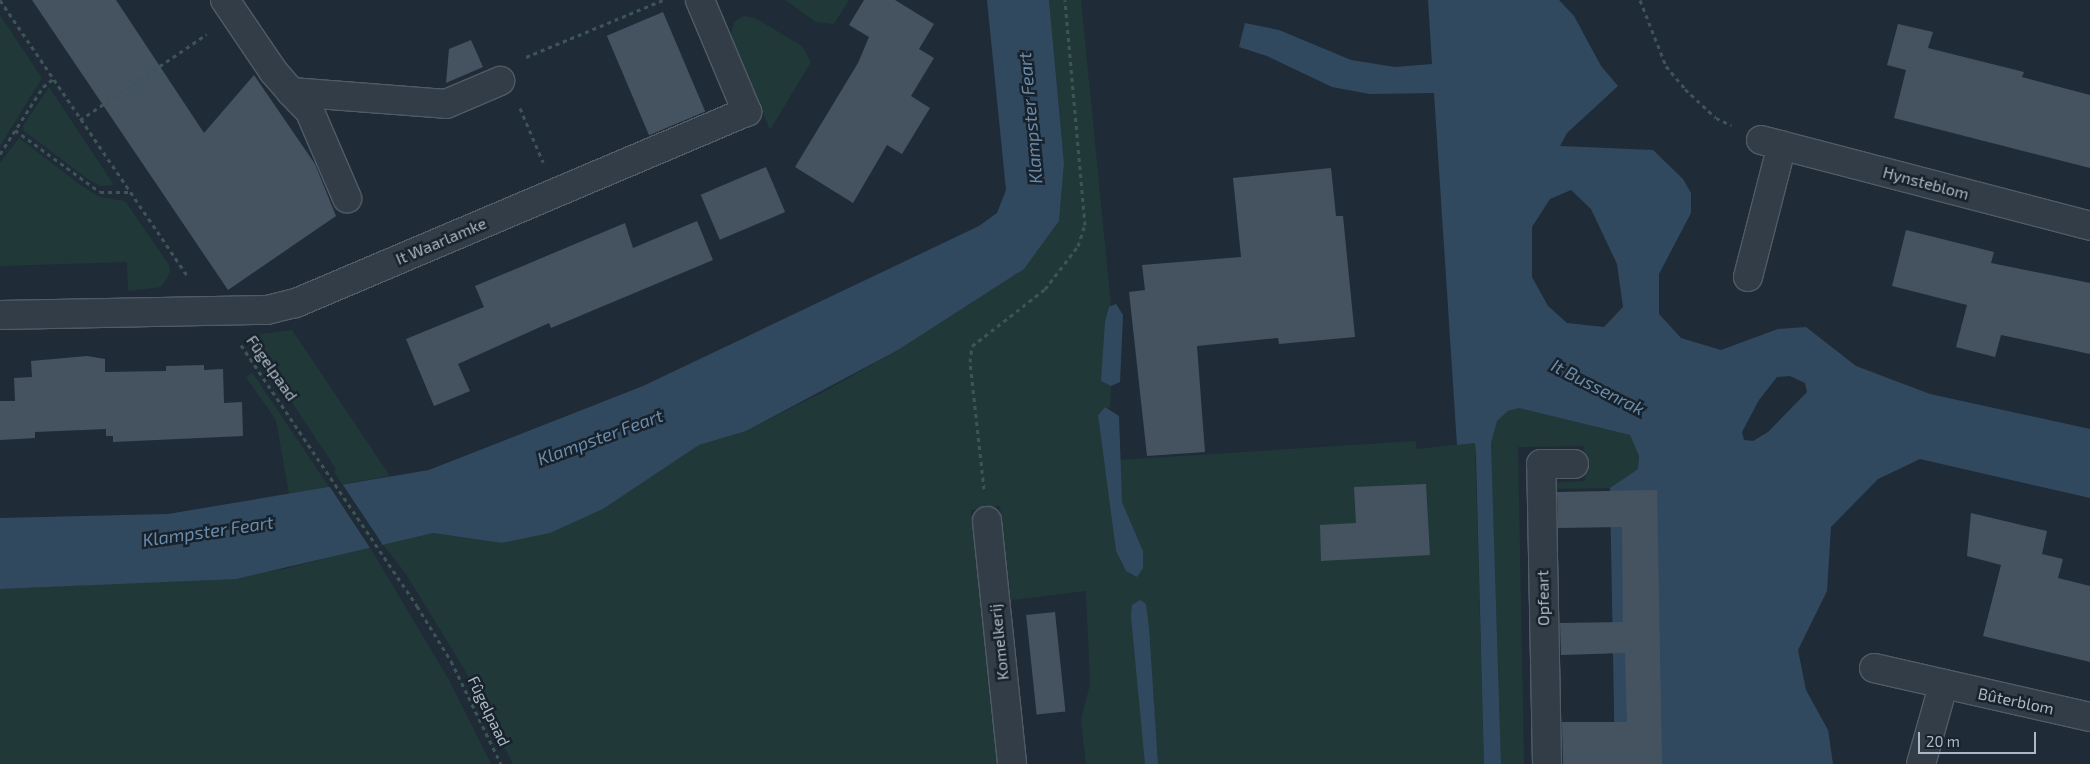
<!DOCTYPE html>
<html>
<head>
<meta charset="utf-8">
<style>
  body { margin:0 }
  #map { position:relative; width:2090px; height:764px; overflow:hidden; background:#1f2c37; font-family:"Exo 2",sans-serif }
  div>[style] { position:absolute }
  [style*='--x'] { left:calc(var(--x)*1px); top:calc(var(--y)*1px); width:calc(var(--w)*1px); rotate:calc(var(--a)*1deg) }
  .green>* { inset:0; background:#213838 }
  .water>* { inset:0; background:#31495f }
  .pier>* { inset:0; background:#1f2c37 }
  .building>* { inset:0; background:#455361; transform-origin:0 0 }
  .path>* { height:3px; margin-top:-1.5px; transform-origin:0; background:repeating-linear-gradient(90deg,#3e5555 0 4px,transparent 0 8px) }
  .roads { filter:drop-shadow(1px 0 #505b66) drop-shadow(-1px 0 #505b66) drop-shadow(0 1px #505b66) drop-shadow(0 -1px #505b66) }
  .minor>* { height:28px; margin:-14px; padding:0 14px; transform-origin:14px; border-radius:14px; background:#323d47 }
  span { translate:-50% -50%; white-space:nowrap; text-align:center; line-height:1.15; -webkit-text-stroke:5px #18222c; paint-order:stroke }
  .street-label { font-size:16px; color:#acb8c5 }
  .water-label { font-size:18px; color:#6b8caa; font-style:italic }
  .scale { position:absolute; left:1918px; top:732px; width:118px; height:22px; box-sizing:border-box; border:2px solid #acb8c5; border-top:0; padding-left:6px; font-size:15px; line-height:18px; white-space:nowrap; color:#acb8c5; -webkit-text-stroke:4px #18222c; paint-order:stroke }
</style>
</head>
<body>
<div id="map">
  <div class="green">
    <div style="clip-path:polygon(785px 0,849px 0,834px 24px,816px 22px)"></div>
    <div style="clip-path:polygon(1049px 0,1081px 0,1111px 306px,1101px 381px,1111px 386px,1110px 408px,1105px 407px,1098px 415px,1116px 551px,1126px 571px,1137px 577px,1143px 551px,1122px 502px,1118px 460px,1416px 441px,1416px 449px,1475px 443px,1484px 764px,1158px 764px,1146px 604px,1145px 764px,1086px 764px,1081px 720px,1090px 684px,1086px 591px,1011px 600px,1000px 506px,971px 510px,998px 764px,513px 764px,463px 667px,406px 574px,381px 542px,433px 533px,502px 543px,550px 533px,603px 509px,699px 445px,746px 431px,827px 390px,898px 350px,1024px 269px,1059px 221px,1064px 163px)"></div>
    <div style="clip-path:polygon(0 15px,42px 78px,0 146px)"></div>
    <div style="clip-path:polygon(743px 16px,755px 18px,802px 46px,811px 62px,770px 130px,731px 35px,734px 22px)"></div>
    <div style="clip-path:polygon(49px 87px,114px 185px,100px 186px,88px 179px,24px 131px,23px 126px)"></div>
    <div style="clip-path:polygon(19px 138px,83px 187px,100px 197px,125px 201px,169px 265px,170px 273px,161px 287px,128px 291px,127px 262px,0 266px,0 163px)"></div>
    <div style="clip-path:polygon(292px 330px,390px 476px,342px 484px,334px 472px,336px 469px,258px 351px,260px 334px)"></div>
    <div style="clip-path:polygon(252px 372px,329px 487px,289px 494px,276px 420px,246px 377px)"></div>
    <div style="clip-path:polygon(1519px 408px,1630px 435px,1639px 456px,1638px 469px,1610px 488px,1550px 489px,1550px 483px,1585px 481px,1584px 446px,1518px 447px,1524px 764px,1501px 764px,1491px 443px,1497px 421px,1508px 411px)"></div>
    <div style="clip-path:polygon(369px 546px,449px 680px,491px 764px,0 764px,0 589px,174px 581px,285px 569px)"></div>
  </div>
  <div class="water">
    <div style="clip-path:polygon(987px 0,1049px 0,1064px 163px,1059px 221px,1024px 269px,898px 350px,746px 431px,699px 445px,603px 509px,550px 533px,502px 543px,433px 533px,236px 579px,0 589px,0 518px,168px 514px,429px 470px,643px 386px,979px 226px,997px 213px,1006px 190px)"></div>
    <div style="clip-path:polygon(evenodd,1428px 0,1559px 0,1574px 16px,1601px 66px,1618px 86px,1567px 133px,1560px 146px,1653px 150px,1683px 179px,1691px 193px,1691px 213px,1659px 274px,1659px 314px,1681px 338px,1721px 350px,1778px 329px,1806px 327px,1856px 366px,1930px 394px,2090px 429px,2090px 498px,1920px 459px,1878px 479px,1831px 527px,1827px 591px,1798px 650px,1806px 690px,1828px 730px,1833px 764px,1615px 764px,1610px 488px,1638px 469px,1639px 456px,1630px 435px,1519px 408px,1508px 411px,1497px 421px,1491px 443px,1501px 764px,1484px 764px,1476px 456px,1475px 443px,1457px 445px,1434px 93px,1370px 94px,1332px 87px,1267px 56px,1239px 47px,1245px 23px,1279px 30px,1351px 60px,1395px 67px,1432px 64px,1428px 0,1571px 190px,1591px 209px,1617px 264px,1623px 307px,1604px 327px,1567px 323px,1548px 306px,1532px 277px,1532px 227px,1550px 199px,1571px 190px,1428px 0,1790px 376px,1805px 383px,1807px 392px,1768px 432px,1753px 441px,1744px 440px,1742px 432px,1759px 400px,1777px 377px,1790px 376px)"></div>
    <div style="clip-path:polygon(1116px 304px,1123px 315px,1120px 382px,1111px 386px,1101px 381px,1105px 322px,1109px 307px)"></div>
    <div style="clip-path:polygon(1105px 407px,1119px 416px,1122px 502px,1143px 551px,1143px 568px,1137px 577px,1126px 571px,1116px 551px,1098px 415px)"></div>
    <div style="clip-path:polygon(1140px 600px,1146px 604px,1149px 628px,1158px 764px,1145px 764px,1131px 616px,1132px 605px)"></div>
  </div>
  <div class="pier">
    <div style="clip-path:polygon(341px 482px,381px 542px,382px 545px,370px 548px,328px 484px)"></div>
  </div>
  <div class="building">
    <div style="clip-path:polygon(32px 0,116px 0,204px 133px,254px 75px,315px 164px,336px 216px,228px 290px)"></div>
    <div style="clip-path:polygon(864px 0,895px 0,934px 24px,919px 49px,934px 58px,911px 96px,930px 108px,902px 154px,887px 145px,853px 203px,795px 167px,858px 63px,869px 37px,849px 25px)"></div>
    <div style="left:663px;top:12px;width:108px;height:61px;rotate:67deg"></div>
    <div style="clip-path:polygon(1898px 24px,1933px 32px,1928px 48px,2024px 72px,2022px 77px,2090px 95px,2090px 168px,1894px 118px,1906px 70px,1887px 65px)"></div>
    <div style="clip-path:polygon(471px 40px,483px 67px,446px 83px,449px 49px)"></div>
    <div style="left:766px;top:167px;width:49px;height:71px;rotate:67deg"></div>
    <div style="clip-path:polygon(1331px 168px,1336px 216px,1343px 216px,1355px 337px,1279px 344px,1278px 338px,1197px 346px,1205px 452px,1147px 456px,1129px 292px,1145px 290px,1142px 265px,1241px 257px,1233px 178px)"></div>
    <div style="clip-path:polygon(697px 221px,713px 260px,551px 328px,549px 323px,458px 364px,470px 391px,434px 406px,406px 339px,484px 307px,475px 286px,625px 223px,633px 248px)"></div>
    <div style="clip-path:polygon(1906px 230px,1994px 252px,1991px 263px,2090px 283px,2090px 354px,2001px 335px,1995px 357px,1956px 347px,1967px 305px,1892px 286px)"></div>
    <div style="clip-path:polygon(87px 356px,105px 359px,105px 372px,166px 371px,166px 366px,204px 365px,204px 370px,223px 369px,224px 403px,242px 402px,243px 436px,113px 442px,113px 436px,106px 436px,106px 429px,35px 432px,35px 438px,0 440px,0 401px,15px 401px,14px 378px,32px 377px,31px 361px)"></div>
    <div style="clip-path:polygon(1426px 484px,1430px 555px,1321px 561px,1320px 525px,1356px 523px,1354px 487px)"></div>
    <div style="clip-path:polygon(1657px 490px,1662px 764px,1563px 764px,1562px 722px,1627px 722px,1625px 653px,1561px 655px,1560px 623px,1623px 622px,1622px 527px,1558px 528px,1557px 492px)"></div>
    <div style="clip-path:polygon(1971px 513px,2047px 531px,2042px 554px,2063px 559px,2058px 578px,2090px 586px,2090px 662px,1983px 636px,2001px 565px,1967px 556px)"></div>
    <div style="left:1055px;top:612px;width:100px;height:29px;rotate:84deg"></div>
  </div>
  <div class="path">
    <div style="--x:0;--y:0;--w:335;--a:55.8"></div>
    <div style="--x:1640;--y:0;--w:71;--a:68.5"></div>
    <div style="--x:1666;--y:66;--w:30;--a:50"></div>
    <div style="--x:1685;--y:89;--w:42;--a:43.1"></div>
    <div style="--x:1716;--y:118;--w:17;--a:25"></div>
    <div style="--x:526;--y:57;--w:148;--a:-22.6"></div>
    <div style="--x:520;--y:108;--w:59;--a:66.9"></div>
    <div style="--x:80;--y:120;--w:153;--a:-34.1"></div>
    <div style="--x:15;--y:130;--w:105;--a:36.1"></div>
    <div style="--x:100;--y:192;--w:29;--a:0"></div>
    <div style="--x:0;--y:154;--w:80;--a:-57.3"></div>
    <div style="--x:43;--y:87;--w:13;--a:-39"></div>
    <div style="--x:241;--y:345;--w:315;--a:56"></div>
    <div style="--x:417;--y:606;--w:65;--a:58.3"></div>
    <div style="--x:451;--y:661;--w:114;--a:64.1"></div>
    <div style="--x:984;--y:489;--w:128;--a:-96.3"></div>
    <div style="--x:970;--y:362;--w:16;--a:-83"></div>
    <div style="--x:972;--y:346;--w:93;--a:-38"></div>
    <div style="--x:1045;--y:289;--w:54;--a:-52.5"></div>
    <div style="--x:1078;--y:246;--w:22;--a:-72"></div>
    <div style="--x:1085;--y:225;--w:226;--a:-95.1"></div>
  </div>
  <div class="roads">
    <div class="minor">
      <div style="--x:225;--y:0;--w:86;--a:55.9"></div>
      <div style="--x:273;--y:71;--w:28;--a:49"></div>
      <div style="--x:291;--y:92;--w:155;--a:4.4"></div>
      <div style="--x:446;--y:104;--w:59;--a:-23.1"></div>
      <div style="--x:291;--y:92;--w:28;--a:46"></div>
      <div style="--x:310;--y:112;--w:94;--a:66.7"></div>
      <div style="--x:1761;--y:140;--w:340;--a:14.6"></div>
      <div style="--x:1748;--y:277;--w:136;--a:-75.6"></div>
      <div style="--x:0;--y:315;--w:267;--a:-1.1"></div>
      <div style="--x:267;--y:310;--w:30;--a:-14"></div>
      <div style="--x:296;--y:303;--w:490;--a:-23"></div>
      <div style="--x:747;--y:112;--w:121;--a:-112.8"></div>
      <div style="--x:987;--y:521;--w:244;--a:84.1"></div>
      <div style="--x:1874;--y:668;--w:221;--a:12.8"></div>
      <div style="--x:1547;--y:764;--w:300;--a:-91.1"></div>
      <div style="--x:1541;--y:464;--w:33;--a:0"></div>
      <div style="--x:1921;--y:764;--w:81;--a:-74.2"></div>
    </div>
  </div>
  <div class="street-label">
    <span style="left:1926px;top:183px;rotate:15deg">Hynsteblom</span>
    <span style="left:441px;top:241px;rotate:-23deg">It Waarlamke</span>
    <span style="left:272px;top:368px;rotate:55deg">Fûgelpaad</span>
    <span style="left:1543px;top:598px;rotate:-91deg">Opfeart</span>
    <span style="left:999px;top:642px;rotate:-96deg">Komelkerij</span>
    <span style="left:2016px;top:701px;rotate:12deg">Bûterblom</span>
    <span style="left:489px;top:711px;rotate:64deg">Fûgelpaad</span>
  </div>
  <div class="water-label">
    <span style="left:1030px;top:118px;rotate:-95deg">Klampster Feart</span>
    <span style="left:1598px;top:387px;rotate:27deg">It Bussenrak</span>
    <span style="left:600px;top:437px;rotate:-20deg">Klampster Feart</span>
    <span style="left:208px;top:531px;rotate:-8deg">Klampster Feart</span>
  </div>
  <div class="scale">20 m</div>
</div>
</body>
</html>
